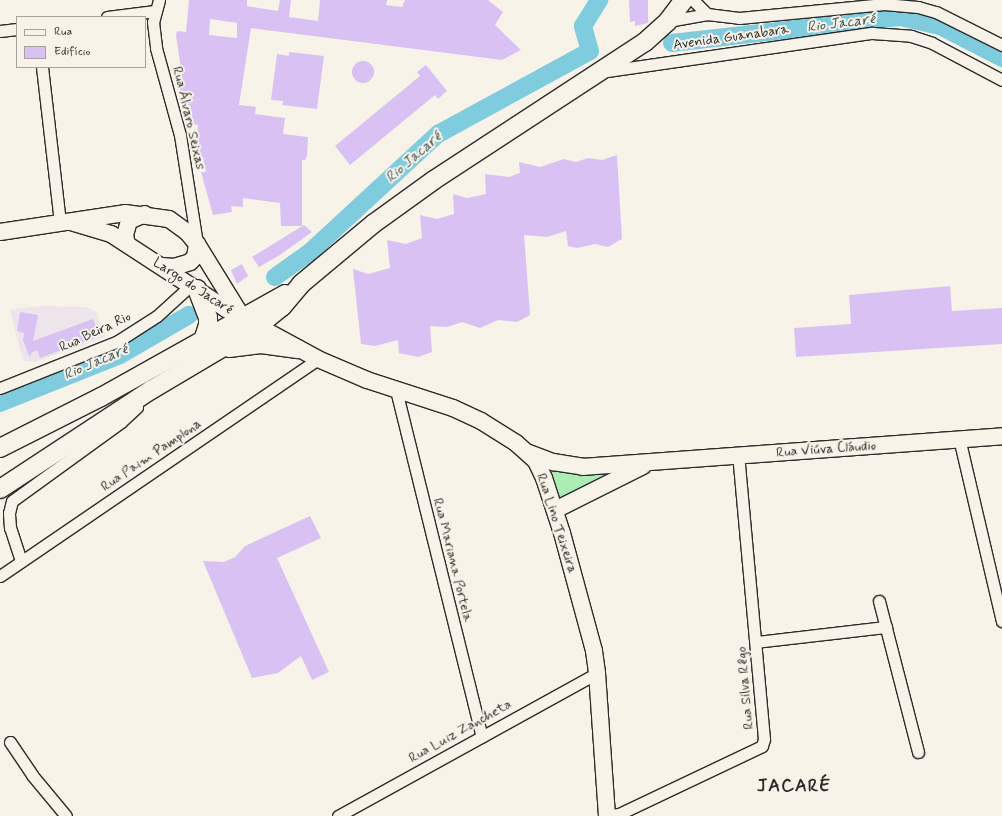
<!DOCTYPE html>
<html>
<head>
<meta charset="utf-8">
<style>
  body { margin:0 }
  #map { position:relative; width:1002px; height:816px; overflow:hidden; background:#f7f3e8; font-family:Mynerve,sans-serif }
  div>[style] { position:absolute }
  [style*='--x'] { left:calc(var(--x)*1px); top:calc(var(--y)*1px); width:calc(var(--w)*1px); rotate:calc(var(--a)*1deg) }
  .built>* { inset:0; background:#eee4eb }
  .green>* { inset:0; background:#acecb5 }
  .river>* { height:18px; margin:-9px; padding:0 9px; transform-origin:9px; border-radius:9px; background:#80ccdf }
  .building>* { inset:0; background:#d9c2f3 }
  .round { border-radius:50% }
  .roads { filter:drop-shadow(1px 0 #2b2b2b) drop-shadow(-1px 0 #2b2b2b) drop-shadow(0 1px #2b2b2b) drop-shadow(0 -1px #2b2b2b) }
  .street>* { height:11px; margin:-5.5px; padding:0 5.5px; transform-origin:5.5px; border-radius:5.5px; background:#f7f3e8 }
  .secondary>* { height:16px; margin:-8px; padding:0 8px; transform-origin:8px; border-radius:8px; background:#f7f3e8 }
  .primary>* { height:18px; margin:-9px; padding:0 9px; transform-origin:9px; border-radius:9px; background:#f7f3e8 }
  span { translate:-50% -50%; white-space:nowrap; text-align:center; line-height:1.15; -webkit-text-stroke:4px #f7f3e8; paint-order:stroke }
  .street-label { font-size:14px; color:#2b2b2b }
  .water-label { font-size:15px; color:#405358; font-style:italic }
  .district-label { font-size:18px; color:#2b2b2b; font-weight:700; letter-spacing:1px }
  .legend { position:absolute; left:16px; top:16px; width:130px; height:52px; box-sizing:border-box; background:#f7f3e8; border:1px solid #a5a39c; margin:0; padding:5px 7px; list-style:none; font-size:12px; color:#2b2b2b }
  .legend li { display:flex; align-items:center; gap:8px; height:20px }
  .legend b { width:20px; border:1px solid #a5a39c }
</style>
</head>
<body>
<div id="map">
  <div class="built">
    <div style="clip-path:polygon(39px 306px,86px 307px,96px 312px,106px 337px,35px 362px,25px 361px,21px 354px,10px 310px)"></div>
  </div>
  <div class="green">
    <div style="clip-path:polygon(623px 469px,559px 501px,548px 470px,576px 473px)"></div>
  </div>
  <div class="river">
    <div style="--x:672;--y:43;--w:229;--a:-6.5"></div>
    <div style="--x:900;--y:17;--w:41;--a:12.7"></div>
    <div style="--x:940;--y:26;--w:70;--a:27.3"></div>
    <div style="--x:275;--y:277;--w:43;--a:-35.5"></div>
    <div style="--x:310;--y:252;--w:174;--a:-42.7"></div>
    <div style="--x:438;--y:134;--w:173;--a:-28.6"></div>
    <div style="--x:590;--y:51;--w:26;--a:-106"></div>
    <div style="--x:583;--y:26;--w:31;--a:-58"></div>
    <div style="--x:0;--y:403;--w:129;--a:-21.8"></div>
    <div style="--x:120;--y:355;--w:80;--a:-30.1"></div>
  </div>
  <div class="building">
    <div style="clip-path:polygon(evenodd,189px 0,247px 0,247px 6px,278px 11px,280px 0,291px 0,289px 17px,318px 21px,320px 0,387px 0,386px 5px,402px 7px,405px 0,488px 0,503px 12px,495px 25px,521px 50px,502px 60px,251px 28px,239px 105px,256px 107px,255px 114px,285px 118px,283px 134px,308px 137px,307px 156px,305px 160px,302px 160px,302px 226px,281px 226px,280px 203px,243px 198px,243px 207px,231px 206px,232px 212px,213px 215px,201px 172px,206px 172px,203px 157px,198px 156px,196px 144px,198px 125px,193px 124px,190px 105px,183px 104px,180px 91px,181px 69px,176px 35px,177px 31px,186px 32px,189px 0,210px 19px,237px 23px,237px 38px,209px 35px,210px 19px)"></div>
    <div style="clip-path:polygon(629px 0,648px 0,648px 23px,635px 26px,635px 21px,630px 22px)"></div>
    <div style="clip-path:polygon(289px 52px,324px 56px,317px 109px,282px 105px,283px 101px,271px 100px,277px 54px,289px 56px)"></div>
    <div class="round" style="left:352px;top:61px;width:22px;height:22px"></div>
    <div style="clip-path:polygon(426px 65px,447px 91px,438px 99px,435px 95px,350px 165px,335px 146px,420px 76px,417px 72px)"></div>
    <div style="clip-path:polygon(617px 155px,622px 239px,608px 247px,595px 244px,577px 248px,568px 246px,566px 231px,547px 237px,524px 235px,530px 315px,517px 322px,498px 320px,480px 328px,462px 322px,447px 327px,430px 326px,432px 352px,418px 357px,399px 353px,398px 340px,375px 346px,361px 344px,353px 269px,368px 274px,390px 268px,387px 240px,406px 244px,422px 238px,420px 215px,437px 219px,454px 214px,453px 194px,467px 198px,486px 194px,485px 174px,509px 177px,520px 173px,519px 162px,540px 167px,564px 159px,576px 162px,588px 158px,602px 160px)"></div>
    <div style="clip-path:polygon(304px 225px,312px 232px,280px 255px,259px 267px,252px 257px)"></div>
    <div style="clip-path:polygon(242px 264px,248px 276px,237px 284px,231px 270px)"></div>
    <div style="clip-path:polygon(950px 286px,952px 311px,1002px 308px,1002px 344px,796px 357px,794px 328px,851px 324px,849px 295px)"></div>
    <div style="clip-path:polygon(20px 312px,38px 315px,33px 341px,93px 319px,100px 336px,40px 358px,37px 350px,31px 353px,30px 358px,23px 340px,24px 333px,17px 331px)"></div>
    <div style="clip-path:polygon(310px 516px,321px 538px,277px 558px,329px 672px,312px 680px,301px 656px,278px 673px,252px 678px,203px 561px,224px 562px,235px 557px,245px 546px)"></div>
  </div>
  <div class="roads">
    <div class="street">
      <div style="--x:159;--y:0;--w:23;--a:105"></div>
      <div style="--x:153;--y:22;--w:26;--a:83"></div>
      <div style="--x:156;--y:48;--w:90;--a:74.6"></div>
      <div style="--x:180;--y:135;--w:109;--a:81.1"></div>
      <div style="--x:693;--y:0;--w:20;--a:45"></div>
      <div style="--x:107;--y:17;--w:48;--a:-7.1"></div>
      <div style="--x:668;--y:21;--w:40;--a:-10"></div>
      <div style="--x:707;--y:14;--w:32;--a:7"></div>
      <div style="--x:739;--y:18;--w:146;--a:-5.5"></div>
      <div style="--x:884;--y:4;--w:34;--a:5"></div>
      <div style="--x:918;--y:7;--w:19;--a:16"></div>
      <div style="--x:936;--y:12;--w:74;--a:26.6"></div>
      <div style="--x:0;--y:31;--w:17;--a:-7"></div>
      <div style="--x:42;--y:67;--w:157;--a:83.4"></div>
      <div style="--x:607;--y:71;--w:268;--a:-8.2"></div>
      <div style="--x:872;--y:33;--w:39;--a:4"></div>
      <div style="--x:911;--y:36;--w:22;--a:18"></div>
      <div style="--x:932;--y:43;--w:79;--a:27.9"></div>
      <div style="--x:0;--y:388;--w:127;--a:-21.7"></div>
      <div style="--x:118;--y:341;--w:46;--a:-32.7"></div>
      <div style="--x:157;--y:316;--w:46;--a:-42.4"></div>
      <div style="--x:396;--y:390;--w:357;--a:76.1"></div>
      <div style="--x:959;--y:438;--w:188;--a:76.8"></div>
      <div style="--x:21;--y:561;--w:35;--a:-108"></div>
      <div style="--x:10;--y:528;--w:15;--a:-94"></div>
      <div style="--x:9;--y:513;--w:12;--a:-76"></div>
      <div style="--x:12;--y:501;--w:135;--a:-35.9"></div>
      <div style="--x:121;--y:422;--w:22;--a:-43"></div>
      <div style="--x:0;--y:576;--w:385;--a:-34.3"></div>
      <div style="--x:879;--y:601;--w:156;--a:75.5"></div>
      <div style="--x:756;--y:642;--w:131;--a:-6.6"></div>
      <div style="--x:10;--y:742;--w:40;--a:56"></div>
      <div style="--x:32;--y:775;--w:53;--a:50.3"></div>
      <div style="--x:338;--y:816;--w:296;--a:-28.9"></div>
      <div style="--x:604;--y:816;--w:15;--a:-8"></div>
      <div style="--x:619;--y:814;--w:158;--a:-25.4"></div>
      <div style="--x:762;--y:746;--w:7;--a:-74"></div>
      <div style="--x:764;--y:739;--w:284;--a:-95.2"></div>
    </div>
    <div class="secondary">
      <div style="--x:71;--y:222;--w:42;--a:16.7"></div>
      <div style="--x:111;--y:234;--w:137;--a:33.1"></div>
      <div style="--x:226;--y:309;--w:105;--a:28.5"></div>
      <div style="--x:318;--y:359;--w:53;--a:23.2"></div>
      <div style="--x:367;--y:380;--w:90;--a:18"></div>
      <div style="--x:453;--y:408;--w:31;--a:25"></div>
      <div style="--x:481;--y:421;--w:41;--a:32.2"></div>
      <div style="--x:516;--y:443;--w:27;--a:42"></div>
      <div style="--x:536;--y:461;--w:19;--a:65"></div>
      <div style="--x:544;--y:478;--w:58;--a:71.9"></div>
      <div style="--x:562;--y:533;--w:122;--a:74.8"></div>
      <div style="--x:594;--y:651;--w:22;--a:82"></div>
      <div style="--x:597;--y:673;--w:143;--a:86"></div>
      <div style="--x:0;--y:232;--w:126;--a:-8.6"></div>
      <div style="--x:125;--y:213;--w:44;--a:7.8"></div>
      <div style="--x:169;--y:219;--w:22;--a:36"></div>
      <div style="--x:187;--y:232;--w:16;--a:50"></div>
      <div style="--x:197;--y:244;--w:86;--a:58.3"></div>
      <div style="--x:127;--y:244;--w:9;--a:-103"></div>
      <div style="--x:125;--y:235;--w:15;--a:-74"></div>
      <div style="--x:129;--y:221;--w:17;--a:-24"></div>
      <div style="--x:162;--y:266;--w:12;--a:5"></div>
      <div style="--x:174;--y:267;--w:17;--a:-17"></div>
      <div style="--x:190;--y:262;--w:7;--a:-45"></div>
      <div style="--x:195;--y:257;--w:13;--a:-81"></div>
      <div style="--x:529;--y:453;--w:26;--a:21"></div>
      <div style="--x:553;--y:462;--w:30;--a:9"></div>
      <div style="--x:583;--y:467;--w:420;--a:-4.2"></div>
      <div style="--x:555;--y:510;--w:98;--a:-26.6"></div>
    </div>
    <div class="primary">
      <div style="--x:197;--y:289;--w:30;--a:69"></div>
      <div style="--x:208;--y:317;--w:8;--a:90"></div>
      <div style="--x:208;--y:325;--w:16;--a:108"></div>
      <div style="--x:229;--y:348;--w:32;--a:-7"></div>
      <div style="--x:261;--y:344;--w:37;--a:8"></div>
      <div style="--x:0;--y:448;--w:113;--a:-26.8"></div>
      <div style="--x:101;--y:397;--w:211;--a:-29.2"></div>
      <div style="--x:0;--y:489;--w:181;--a:-33.3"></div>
      <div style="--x:151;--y:390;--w:123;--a:-30.7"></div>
      <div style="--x:257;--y:327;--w:32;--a:-39"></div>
      <div style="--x:282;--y:307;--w:30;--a:-50"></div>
      <div style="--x:301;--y:284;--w:94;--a:-39.8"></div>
      <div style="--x:373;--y:224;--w:75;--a:-35.8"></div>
      <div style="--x:434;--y:180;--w:252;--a:-33.2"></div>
      <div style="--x:645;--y:42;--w:31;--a:-42"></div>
      <div style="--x:668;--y:21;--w:26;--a:-53"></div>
    </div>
  </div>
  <div class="street-label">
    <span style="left:731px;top:37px;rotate:-8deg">Avenida Guanabara</span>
    <span style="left:189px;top:118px;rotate:77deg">Rua Álvaro Seixas</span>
    <span style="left:193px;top:286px;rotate:33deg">Largo do Jacaré</span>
    <span style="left:95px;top:332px;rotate:-25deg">Rua Beira Rio</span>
    <span style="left:826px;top:449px;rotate:-4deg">Rua Viúva Cláudio</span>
    <span style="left:151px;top:455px;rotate:-34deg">Rua Paim Pamplona</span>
    <span style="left:557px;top:523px;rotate:72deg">Rua Lino Teixeira</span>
    <span style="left:453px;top:560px;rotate:76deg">Rua Mariana Portela</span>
    <span style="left:745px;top:688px;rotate:-95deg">Rua Silva Rêgo</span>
    <span style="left:460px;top:731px;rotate:-29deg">Rua Luiz Zancheta</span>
  </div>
  <div class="water-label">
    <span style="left:841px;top:24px;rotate:-7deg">Rio Jacaré</span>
    <span style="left:414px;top:158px;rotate:-41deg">Rio Jacaré</span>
    <span style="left:96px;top:363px;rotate:-23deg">Rio Jacaré</span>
  </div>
  <div class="district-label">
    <span style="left:794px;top:786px">JACARÉ</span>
  </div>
  <ul class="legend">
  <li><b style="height:5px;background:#f7f3e8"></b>Rua</li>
  <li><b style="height:11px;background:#d9c2f3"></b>Edifício</li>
  </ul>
</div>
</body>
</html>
